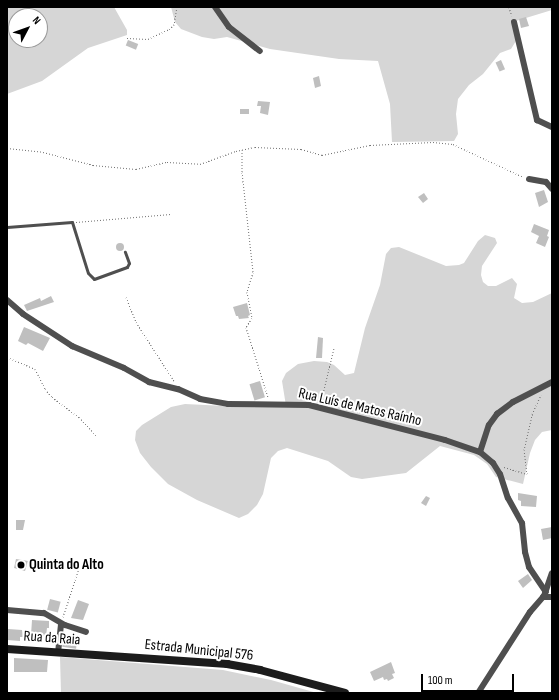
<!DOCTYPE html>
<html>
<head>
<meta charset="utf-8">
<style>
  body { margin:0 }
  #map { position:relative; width:559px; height:700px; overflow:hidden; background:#fff; font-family:"Sofia Sans Condensed",sans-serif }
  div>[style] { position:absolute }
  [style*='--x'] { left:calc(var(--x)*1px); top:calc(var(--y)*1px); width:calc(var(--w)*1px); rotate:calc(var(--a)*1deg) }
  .green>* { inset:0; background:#d6d6d6 }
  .building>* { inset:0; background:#bfbfbf; transform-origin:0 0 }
  .round { border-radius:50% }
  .path>* { height:1px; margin-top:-0.5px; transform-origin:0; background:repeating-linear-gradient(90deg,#717171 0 1px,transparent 0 3px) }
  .lane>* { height:3px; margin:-1.5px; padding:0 1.5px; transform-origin:1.5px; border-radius:1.5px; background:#4f4f4f }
  .street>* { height:6px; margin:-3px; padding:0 3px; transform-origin:3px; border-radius:3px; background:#4f4f4f }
  .secondary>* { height:8px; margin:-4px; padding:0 4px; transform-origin:4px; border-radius:4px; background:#1c1c1c }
  .dots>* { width:11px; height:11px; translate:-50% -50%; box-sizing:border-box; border:2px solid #fff; border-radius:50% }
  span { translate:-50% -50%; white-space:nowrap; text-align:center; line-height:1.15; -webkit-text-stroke:4px #fff; paint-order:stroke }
  .street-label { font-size:15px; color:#000 }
  .poi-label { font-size:15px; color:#000; font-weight:700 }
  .left { translate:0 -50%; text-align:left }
  .frame { position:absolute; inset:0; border:8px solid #000; pointer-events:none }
  .north { position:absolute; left:8px; top:8px; width:40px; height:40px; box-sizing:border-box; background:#fff; border:1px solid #999; border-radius:50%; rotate:49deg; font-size:11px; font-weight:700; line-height:16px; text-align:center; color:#000 }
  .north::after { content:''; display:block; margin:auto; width:14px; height:18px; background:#000; clip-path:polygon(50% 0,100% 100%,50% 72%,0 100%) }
  .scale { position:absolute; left:421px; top:674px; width:93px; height:18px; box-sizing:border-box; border:2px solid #000; border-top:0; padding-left:5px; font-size:12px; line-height:14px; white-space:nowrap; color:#000; -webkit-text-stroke:3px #fff; paint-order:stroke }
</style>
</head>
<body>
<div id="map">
  <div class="green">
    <div style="clip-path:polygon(evenodd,7px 7px,114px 7px,127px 30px,127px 35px,88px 48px,42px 81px,7px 94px,7px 7px,16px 16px,40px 16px,40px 40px,16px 40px,16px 16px)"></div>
    <div style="clip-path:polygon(171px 7px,552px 7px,552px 10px,516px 21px,519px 36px,511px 49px,500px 53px,483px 74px,469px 85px,458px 99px,456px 114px,458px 134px,454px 141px,392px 142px,390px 104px,378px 61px,339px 59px,270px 49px,227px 37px,214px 39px,202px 37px,181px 29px,175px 22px)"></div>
    <div style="clip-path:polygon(485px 235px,495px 238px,497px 243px,482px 266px,481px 275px,483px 282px,488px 286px,496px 286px,512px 278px,517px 284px,514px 298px,522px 303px,533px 302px,552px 293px,552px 430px,542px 432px,535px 440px,530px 453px,523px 484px,496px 477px,487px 464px,474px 455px,440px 446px,406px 473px,362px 479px,351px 477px,328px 461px,287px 448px,278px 451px,271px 458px,263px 494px,257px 505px,248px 514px,239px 518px,197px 500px,168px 484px,151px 467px,140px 453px,135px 440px,136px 431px,142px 425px,171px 407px,185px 404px,246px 407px,286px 406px,282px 381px,286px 373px,298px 364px,314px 361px,327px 362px,334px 365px,345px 375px,354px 373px,365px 328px,380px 285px,386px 254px,391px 248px,399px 247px,446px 266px,459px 265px,464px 263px,478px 241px)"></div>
    <div style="clip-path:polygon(60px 657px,223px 670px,271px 680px,317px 693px,61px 693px)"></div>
  </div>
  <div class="building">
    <div style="clip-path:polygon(526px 17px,529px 26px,521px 28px,519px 19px)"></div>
    <div style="left:128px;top:40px;width:11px;height:6px;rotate:22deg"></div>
    <div style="left:501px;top:60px;width:10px;height:6px;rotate:66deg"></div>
    <div style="clip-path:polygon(319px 76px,321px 86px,315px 88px,313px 78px)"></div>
    <div style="clip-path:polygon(258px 101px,270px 102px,268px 115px,260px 113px,261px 106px,257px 106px)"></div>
    <div style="left:240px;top:109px;width:9px;height:5px"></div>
    <div style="clip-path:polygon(544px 190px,548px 202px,539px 207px,535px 193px)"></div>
    <div style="clip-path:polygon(424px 193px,428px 199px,423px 203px,418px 197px)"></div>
    <div style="clip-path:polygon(534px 224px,549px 230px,547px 236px,549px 237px,545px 247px,536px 243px,539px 236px,531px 232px)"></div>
    <div class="round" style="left:116px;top:243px;width:8px;height:8px"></div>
    <div style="clip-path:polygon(51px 296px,54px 302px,27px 311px,24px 305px,40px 298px,41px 301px)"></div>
    <div style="clip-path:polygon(247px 303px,250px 315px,248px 316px,249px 318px,239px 319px,238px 316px,236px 316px,233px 307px)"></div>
    <div style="clip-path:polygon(24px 327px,50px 338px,43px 351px,28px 343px,26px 345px,18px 341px)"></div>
    <div style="clip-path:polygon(318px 337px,323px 338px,322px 358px,316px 358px)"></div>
    <div style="left:260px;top:381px;width:17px;height:11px;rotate:73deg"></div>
    <div style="clip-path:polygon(518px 493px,537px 496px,536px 507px,521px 506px,521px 501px,518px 500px)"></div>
    <div style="clip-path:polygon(426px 496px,430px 498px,426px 506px,421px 503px)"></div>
    <div style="clip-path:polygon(16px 520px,25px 520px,23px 530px,16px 530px)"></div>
    <div style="clip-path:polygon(552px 527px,552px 538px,543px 540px,541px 529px)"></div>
    <div style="clip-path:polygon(16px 559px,28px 561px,25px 571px,14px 568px)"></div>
    <div style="clip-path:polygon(528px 574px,532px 580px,523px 588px,518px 581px)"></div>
    <div style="left:50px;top:599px;width:11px;height:11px;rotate:15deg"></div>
    <div style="clip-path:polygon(78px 600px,89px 604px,83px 620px,71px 618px)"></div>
    <div style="clip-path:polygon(32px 620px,49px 621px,49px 628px,47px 628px,46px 636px,31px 635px)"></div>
    <div style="clip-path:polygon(8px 629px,22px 630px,23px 637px,20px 637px,20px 641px,7px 640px)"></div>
    <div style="left:64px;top:634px;width:14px;height:13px;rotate:8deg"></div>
    <div style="clip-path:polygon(14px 658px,48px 660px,47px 672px,14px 672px)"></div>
    <div style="clip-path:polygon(391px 662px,395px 673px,392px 674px,394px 678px,388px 681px,387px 679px,384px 680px,383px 677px,374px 681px,370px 672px)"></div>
  </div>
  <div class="path">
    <div style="--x:509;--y:7;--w:9;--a:72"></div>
    <div style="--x:127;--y:38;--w:21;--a:3"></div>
    <div style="--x:148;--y:39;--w:23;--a:-25"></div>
    <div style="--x:169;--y:29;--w:6;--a:-39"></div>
    <div style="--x:174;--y:25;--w:18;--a:-81"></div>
    <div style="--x:7;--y:148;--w:36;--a:6"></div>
    <div style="--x:43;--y:152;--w:52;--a:14.6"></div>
    <div style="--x:93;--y:165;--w:43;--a:5.3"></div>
    <div style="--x:136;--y:169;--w:32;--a:-13"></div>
    <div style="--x:167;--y:162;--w:33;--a:3"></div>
    <div style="--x:200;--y:164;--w:38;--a:-20"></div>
    <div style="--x:236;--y:151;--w:19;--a:-12"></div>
    <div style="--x:255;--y:147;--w:46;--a:2.5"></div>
    <div style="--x:301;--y:149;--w:22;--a:16"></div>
    <div style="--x:322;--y:155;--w:49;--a:-11.8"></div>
    <div style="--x:370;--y:145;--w:63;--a:-2.7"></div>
    <div style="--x:433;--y:142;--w:20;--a:6"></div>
    <div style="--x:453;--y:144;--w:77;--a:25.2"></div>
    <div style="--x:242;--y:150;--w:22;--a:90"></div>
    <div style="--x:242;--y:172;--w:101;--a:83.7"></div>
    <div style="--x:253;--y:272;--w:21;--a:107"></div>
    <div style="--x:247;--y:292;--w:26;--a:79"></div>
    <div style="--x:252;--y:318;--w:11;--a:124"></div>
    <div style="--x:246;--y:327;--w:73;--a:72.6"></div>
    <div style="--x:76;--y:222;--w:95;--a:-4.8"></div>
    <div style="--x:126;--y:297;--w:27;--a:68"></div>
    <div style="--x:136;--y:322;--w:70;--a:57.2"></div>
    <div style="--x:7;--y:357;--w:30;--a:23"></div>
    <div style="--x:35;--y:369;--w:22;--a:63"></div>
    <div style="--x:45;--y:389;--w:11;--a:49"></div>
    <div style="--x:52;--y:397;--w:34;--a:37"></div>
    <div style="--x:79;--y:417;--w:25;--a:47"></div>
    <div style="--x:321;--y:402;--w:56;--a:-76.5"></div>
    <div style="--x:504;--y:467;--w:24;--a:17"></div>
    <div style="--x:527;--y:474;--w:24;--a:-97"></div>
    <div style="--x:524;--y:450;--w:37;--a:-77"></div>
    <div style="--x:532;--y:414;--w:21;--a:-65"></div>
    <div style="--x:63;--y:617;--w:52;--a:-71.9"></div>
  </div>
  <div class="lane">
    <div style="--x:7;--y:227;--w:65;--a:-4.4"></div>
    <div style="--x:72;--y:222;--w:53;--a:72.6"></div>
    <div style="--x:88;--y:273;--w:8;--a:45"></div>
    <div style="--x:94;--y:279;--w:35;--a:-20"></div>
    <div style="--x:127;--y:267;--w:4;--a:-63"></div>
    <div style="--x:129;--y:263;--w:12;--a:-110"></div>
  </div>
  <div class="street">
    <div style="--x:215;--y:7;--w:24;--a:55"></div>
    <div style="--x:229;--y:27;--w:39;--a:38"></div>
    <div style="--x:514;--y:22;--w:101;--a:76.8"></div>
    <div style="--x:537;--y:120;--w:17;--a:25"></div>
    <div style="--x:529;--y:179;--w:17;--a:10"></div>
    <div style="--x:546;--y:182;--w:9;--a:49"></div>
    <div style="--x:7;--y:300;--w:21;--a:41"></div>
    <div style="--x:23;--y:314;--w:59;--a:33.1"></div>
    <div style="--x:72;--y:346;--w:56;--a:22.9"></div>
    <div style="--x:124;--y:368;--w:29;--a:29"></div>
    <div style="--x:149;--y:382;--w:30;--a:14"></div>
    <div style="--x:178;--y:389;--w:24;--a:24"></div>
    <div style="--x:200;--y:399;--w:28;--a:10"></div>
    <div style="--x:228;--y:404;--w:81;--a:0.7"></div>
    <div style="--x:309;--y:405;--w:140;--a:14.4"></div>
    <div style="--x:445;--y:440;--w:37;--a:19"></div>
    <div style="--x:480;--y:452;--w:17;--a:40"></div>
    <div style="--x:493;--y:463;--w:13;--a:58"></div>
    <div style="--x:500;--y:474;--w:25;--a:72"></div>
    <div style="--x:508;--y:498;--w:29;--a:61"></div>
    <div style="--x:522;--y:523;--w:29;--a:84"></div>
    <div style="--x:525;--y:552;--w:16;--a:75"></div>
    <div style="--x:529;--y:567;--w:30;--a:56"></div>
    <div style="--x:480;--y:452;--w:28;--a:-72"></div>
    <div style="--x:489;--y:425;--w:14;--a:-54"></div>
    <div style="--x:497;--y:414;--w:20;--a:-37"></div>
    <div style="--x:513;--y:402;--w:44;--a:-27.1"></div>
    <div style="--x:543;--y:597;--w:9;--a:0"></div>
    <div style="--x:7;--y:610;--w:37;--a:5"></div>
    <div style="--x:44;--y:613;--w:24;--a:30"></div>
    <div style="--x:65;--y:625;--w:22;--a:18"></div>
    <div style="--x:58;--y:653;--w:29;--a:-84"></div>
    <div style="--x:478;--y:693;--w:96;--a:-57.3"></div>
    <div style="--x:530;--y:612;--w:21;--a:-49"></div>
    <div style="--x:544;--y:596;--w:24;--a:-71"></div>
  </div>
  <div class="secondary">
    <div style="--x:7;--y:649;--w:221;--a:3.9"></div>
    <div style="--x:227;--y:664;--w:34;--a:10"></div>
    <div style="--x:260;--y:670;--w:88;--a:15.1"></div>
  </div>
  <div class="dots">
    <div style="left:21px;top:565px;background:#000"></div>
  </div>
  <div class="street-label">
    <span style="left:360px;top:407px;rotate:13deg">Rua Luís de Matos Raínho</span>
    <span style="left:52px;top:638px;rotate:4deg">Rua da Raia</span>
    <span style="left:199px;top:650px;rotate:6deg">Estrada Municipal 576</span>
  </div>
  <div class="poi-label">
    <span class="left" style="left:29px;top:565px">Quinta do Alto</span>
  </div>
  <div class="frame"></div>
  <div class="north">N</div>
  <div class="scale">100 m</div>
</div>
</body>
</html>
